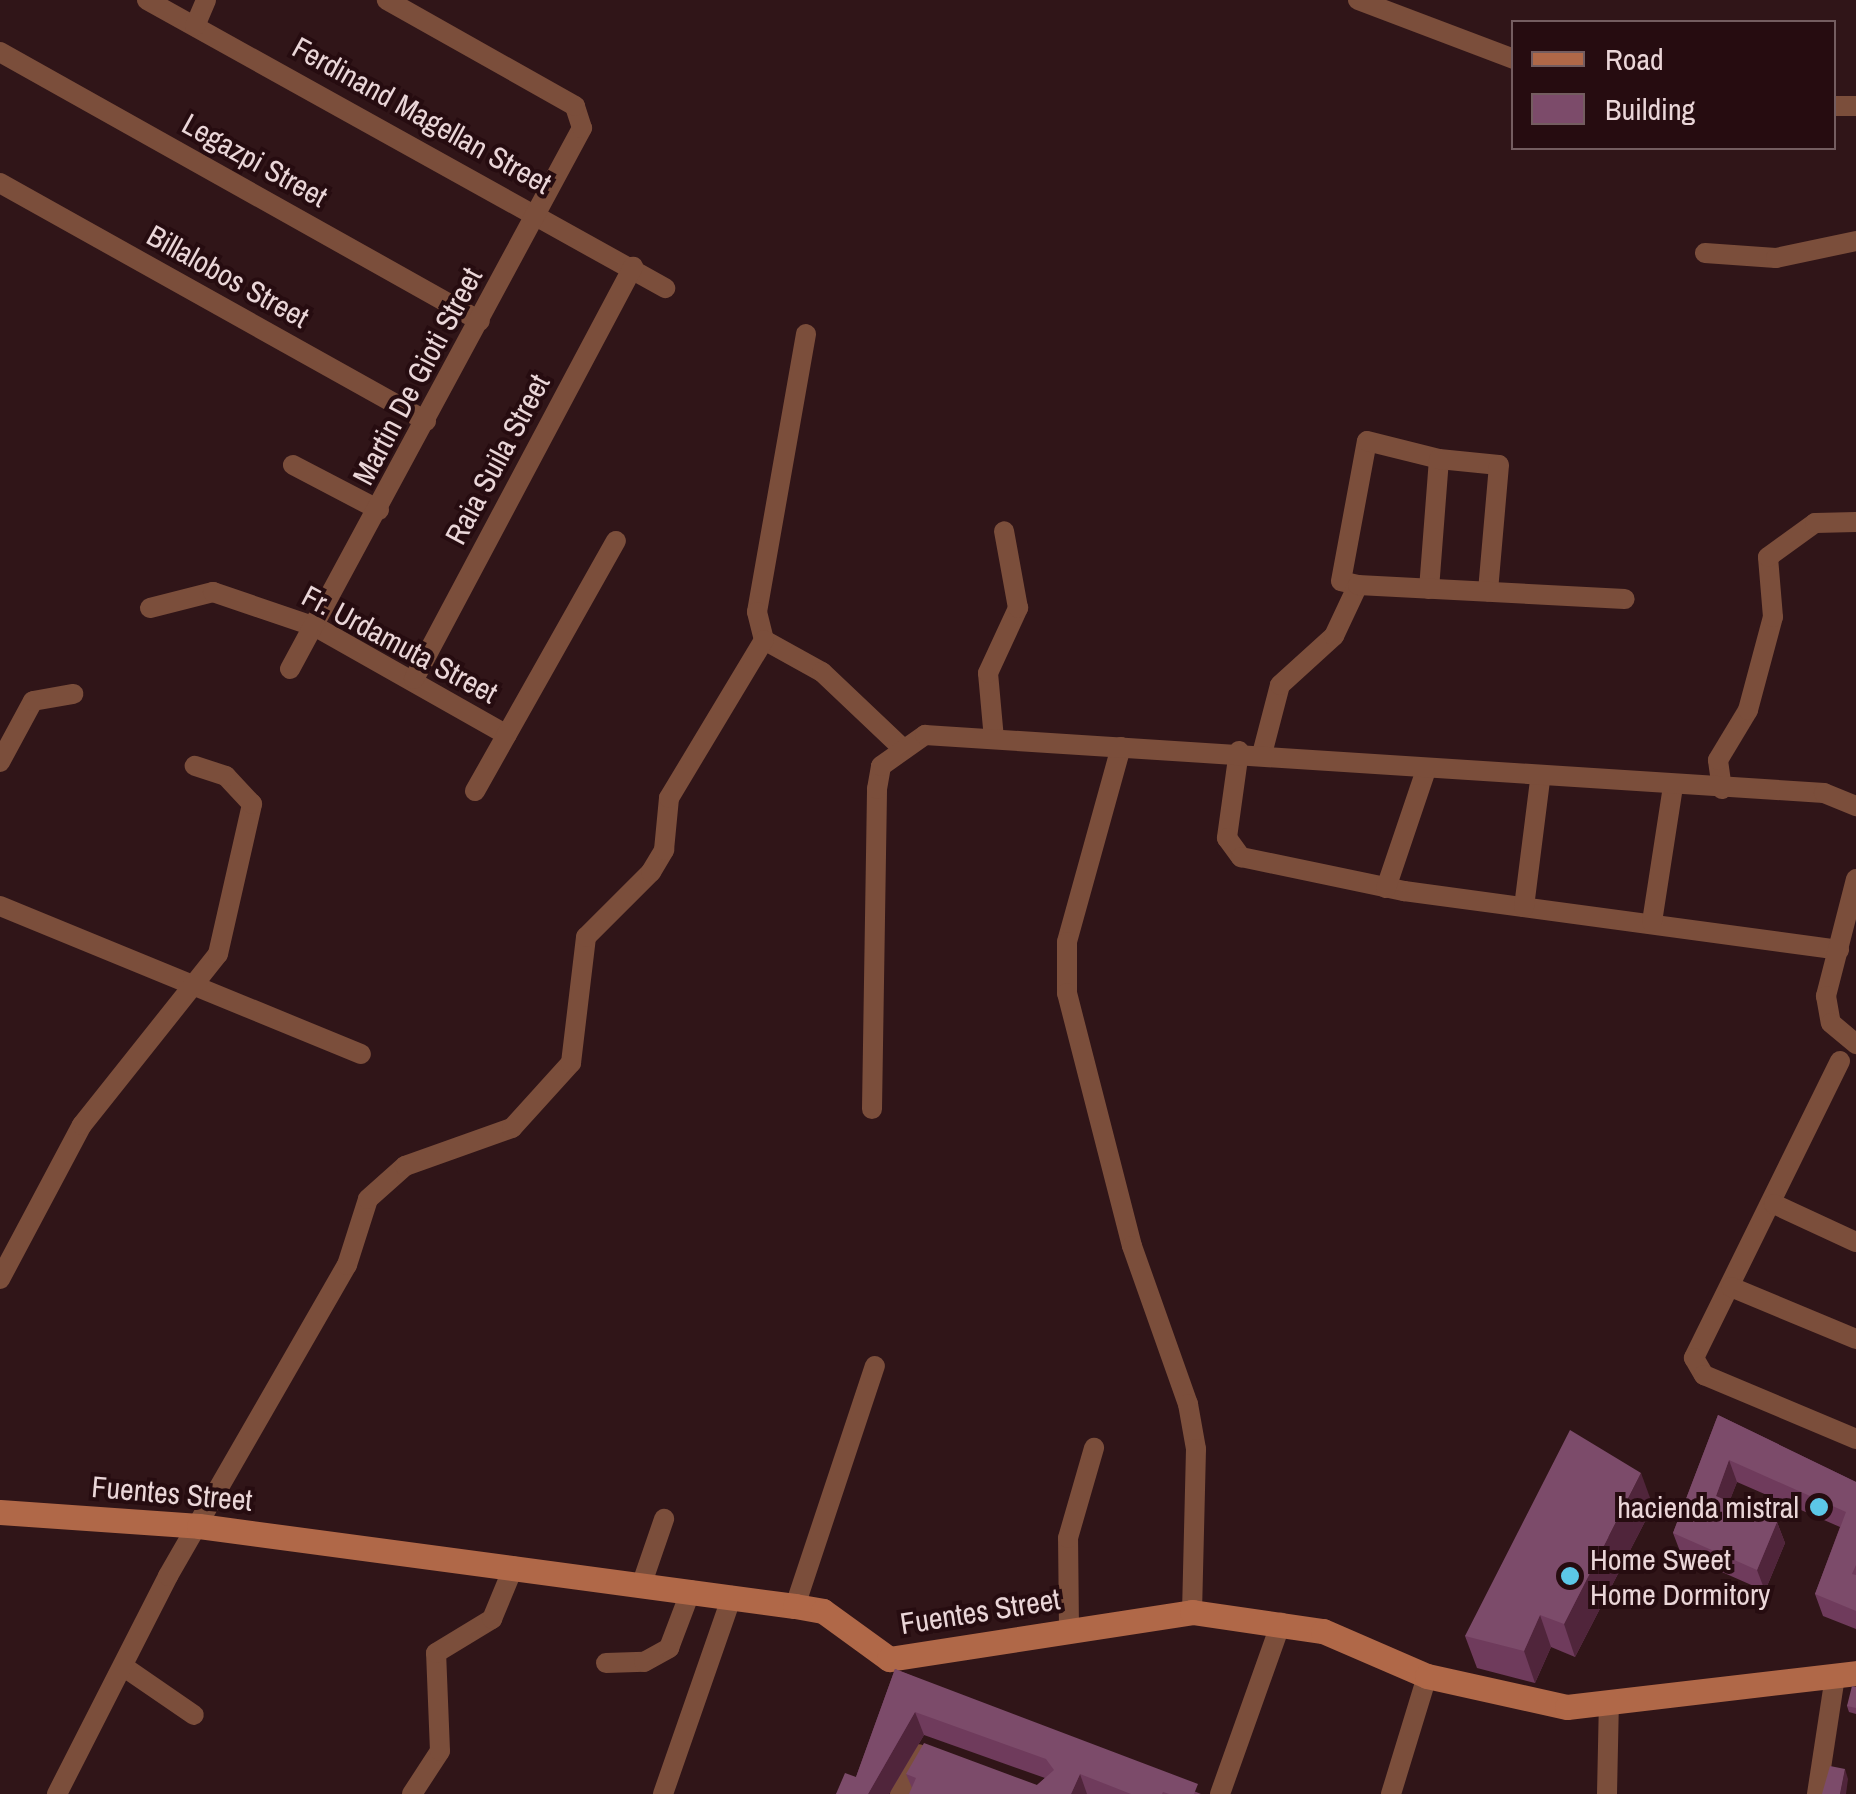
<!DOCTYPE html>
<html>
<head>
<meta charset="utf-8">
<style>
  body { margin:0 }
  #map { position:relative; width:1856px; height:1794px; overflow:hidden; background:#301518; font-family:"Archivo Narrow",sans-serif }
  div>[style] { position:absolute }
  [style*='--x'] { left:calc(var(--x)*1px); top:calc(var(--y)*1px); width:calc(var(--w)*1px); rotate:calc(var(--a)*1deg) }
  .street>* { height:20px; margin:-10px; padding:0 10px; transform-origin:10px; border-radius:10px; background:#7b4e3b }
  .secondary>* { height:25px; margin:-12.5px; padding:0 12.5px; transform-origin:12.5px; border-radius:12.5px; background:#b06848 }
  .wall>* { inset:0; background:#6f3b5c }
  .shaded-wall>* { inset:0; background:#50253b }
  .building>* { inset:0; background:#7c4b6a }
  .dots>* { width:28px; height:28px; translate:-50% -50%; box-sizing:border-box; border:5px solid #260c10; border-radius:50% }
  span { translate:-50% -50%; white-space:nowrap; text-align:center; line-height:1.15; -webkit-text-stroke:8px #260c10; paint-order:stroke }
  .street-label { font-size:30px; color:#ead6d8 }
  .poi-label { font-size:30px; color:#ead6d8 }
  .right { translate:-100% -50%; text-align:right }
  .left { translate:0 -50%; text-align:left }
  .legend { position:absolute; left:1511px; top:20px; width:325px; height:130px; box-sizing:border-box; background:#260c10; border:2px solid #745d60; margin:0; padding:12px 18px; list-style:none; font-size:30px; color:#ead6d8 }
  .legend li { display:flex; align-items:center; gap:20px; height:50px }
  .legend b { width:50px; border:2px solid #745d60 }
</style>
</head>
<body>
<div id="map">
  <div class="street">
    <div style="--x:147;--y:0;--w:593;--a:29.07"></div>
    <div style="--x:1358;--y:0;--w:167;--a:20.7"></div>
    <div style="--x:195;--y:26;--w:28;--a:-67"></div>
    <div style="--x:0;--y:52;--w:550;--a:29.27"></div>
    <div style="--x:1834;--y:106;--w:22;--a:0"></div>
    <div style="--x:0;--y:183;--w:488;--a:29.2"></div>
    <div style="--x:1705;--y:253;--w:71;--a:4"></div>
    <div style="--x:1776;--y:258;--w:82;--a:-12"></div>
    <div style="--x:806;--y:334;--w:282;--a:100"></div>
    <div style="--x:757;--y:612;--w:29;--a:76"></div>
    <div style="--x:764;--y:640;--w:66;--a:28.9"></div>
    <div style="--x:822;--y:672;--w:108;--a:43.5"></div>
    <div style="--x:293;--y:465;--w:97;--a:27.6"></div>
    <div style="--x:1358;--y:585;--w:17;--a:-167"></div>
    <div style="--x:1341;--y:581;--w:142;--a:-79.5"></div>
    <div style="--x:1367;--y:441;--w:74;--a:14"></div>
    <div style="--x:1429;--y:589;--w:130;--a:-85.6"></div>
    <div style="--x:1439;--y:459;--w:60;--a:5.7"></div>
    <div style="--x:1499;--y:465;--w:127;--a:95"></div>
    <div style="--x:150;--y:608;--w:65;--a:-14.3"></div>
    <div style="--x:213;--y:592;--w:109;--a:18.8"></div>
    <div style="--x:316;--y:627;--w:219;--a:29.5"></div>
    <div style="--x:290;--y:669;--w:615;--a:-61.64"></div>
    <div style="--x:582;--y:128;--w:23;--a:-108"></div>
    <div style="--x:575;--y:106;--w:216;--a:-150.6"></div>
    <div style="--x:414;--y:679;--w:467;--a:-62"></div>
    <div style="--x:994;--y:739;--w:66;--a:-95.2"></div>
    <div style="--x:988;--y:673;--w:72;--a:-65.2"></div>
    <div style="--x:1018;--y:608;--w:78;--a:-100.3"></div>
    <div style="--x:1121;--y:747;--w:202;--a:105.5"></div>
    <div style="--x:1067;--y:942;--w:51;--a:90"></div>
    <div style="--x:1067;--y:993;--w:261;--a:75.6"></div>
    <div style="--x:1132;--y:1246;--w:168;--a:70.5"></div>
    <div style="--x:1188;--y:1404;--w:46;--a:79.9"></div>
    <div style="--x:1196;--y:1449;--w:163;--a:91.4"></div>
    <div style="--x:1239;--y:751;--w:88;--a:97.9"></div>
    <div style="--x:1227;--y:838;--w:24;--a:54"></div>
    <div style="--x:1241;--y:857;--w:167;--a:11.8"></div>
    <div style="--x:1404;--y:891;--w:439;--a:7.7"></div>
    <div style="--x:1262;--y:754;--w:71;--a:-75.4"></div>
    <div style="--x:1280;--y:685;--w:73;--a:-42.2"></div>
    <div style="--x:1334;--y:636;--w:56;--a:-64.8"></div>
    <div style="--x:1358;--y:585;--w:267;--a:3"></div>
    <div style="--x:0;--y:762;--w:69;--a:-61.6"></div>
    <div style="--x:33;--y:701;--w:41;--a:-9.9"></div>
    <div style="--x:1722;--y:789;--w:29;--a:-98"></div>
    <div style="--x:1718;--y:760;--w:58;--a:-59"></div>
    <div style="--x:1748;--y:710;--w:96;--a:-75"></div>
    <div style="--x:1773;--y:617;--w:60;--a:-94.8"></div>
    <div style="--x:1768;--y:557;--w:58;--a:-35.9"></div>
    <div style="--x:1815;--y:523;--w:41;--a:-1.4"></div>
    <div style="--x:475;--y:791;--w:287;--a:-60.6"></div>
    <div style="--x:1856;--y:879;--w:121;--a:104.4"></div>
    <div style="--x:1826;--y:996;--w:27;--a:80"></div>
    <div style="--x:1831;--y:1023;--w:33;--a:40"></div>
    <div style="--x:1386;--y:888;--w:125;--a:-71.3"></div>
    <div style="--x:0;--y:906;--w:390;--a:22.3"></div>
    <div style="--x:1524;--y:907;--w:127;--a:-82.8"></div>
    <div style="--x:1652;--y:922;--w:137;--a:-81.2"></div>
    <div style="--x:1840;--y:1061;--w:331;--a:116.2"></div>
    <div style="--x:1694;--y:1358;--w:20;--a:60"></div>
    <div style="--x:1704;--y:1375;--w:165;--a:22.8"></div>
    <div style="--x:872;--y:1109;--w:320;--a:-89.1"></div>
    <div style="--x:877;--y:789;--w:23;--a:-80"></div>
    <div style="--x:881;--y:766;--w:54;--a:-35.2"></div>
    <div style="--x:925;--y:735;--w:901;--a:3.69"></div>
    <div style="--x:1824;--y:793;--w:35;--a:22"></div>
    <div style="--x:1774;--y:1204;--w:90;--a:24.9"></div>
    <div style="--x:0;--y:1279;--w:174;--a:-62"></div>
    <div style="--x:82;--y:1125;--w:218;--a:-51.5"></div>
    <div style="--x:218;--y:954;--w:154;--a:-77.2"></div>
    <div style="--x:252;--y:804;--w:38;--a:-133"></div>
    <div style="--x:226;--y:776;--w:33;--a:-162"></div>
    <div style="--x:1731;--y:1287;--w:135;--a:22.6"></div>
    <div style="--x:642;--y:1583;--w:68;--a:-71"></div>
    <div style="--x:795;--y:1606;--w:253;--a:-71.6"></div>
    <div style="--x:1069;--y:1629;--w:91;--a:-90.6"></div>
    <div style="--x:1068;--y:1538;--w:94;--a:-73.9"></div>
    <div style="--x:606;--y:1663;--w:38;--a:-2"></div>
    <div style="--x:644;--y:1662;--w:29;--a:-29"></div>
    <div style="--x:669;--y:1648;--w:62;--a:-69.2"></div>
    <div style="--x:127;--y:1669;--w:81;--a:34.5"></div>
    <div style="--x:57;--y:1794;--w:245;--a:-63"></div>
    <div style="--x:168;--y:1576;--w:359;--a:-60.1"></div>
    <div style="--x:347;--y:1265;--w:69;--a:-72.3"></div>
    <div style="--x:368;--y:1199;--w:50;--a:-41.7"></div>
    <div style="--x:405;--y:1166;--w:114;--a:-19.6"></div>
    <div style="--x:512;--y:1128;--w:88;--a:-47.8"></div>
    <div style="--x:571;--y:1063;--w:127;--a:-83.2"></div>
    <div style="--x:586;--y:937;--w:92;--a:-45"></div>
    <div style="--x:651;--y:872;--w:26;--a:-59"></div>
    <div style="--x:664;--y:850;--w:52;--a:-84.5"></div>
    <div style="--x:669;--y:798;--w:184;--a:-59"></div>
    <div style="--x:412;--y:1794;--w:51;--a:-56.9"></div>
    <div style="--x:440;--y:1751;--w:98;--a:-92.3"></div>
    <div style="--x:436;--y:1653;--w:66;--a:-31.3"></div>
    <div style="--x:492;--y:1619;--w:57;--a:-67.5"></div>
    <div style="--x:663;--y:1794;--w:210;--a:-70.8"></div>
    <div style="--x:900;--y:1794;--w:44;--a:-64.6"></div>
    <div style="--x:1220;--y:1794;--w:182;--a:-70.4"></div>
    <div style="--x:1391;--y:1794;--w:123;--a:-73"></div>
    <div style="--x:1607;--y:1794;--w:92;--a:-88.8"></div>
    <div style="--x:1817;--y:1794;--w:118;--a:-81.3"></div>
  </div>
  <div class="secondary">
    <div style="--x:0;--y:1512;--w:199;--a:4"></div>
    <div style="--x:199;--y:1526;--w:601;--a:7.65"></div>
    <div style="--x:795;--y:1606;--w:28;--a:10"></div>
    <div style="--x:823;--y:1611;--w:82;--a:36"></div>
    <div style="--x:889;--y:1659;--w:307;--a:-8.8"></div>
    <div style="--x:1192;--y:1612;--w:132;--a:8.3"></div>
    <div style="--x:1323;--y:1631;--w:113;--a:23.4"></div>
    <div style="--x:1427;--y:1676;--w:143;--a:12.5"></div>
    <div style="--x:1567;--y:1707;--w:291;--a:-6.7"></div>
  </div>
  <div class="wall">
    <div style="clip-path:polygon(1718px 1415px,1856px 1482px,1856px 1629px,1823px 1616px,1815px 1594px,1840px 1527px,1737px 1482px,1729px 1502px,1777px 1522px,1785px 1543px,1765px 1591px,1681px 1554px,1673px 1533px)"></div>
    <div style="clip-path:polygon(1653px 1506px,1575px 1657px,1551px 1647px,1535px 1683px,1477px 1668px,1465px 1636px)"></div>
    <div style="clip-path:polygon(895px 1669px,1201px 1794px,909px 1794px,912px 1788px,906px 1774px,1037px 1785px,1045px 1778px,924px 1735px,889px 1794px,836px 1794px,856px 1777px)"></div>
    <div style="clip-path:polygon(1856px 1687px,1856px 1714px,1849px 1712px,1847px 1706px)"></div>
  </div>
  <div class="shaded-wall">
    <div style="clip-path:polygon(1729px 1460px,1737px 1482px,1723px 1518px,1716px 1496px)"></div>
    <div style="clip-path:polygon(1641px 1473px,1653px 1506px,1575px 1657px,1564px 1624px)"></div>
    <div style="clip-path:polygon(1777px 1522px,1785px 1543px,1765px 1591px,1757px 1570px)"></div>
    <div style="clip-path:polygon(1540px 1615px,1551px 1647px,1535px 1683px,1524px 1651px)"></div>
    <div style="clip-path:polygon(915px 1712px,924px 1735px,889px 1794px,868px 1794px)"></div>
    <div style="clip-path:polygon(1845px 1769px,1848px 1779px,1846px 1794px,1840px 1794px)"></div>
    <div style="clip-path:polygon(1080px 1774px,1087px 1794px,1071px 1794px)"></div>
  </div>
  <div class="building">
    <div style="clip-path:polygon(1718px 1415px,1856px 1482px,1856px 1565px,1852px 1574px,1856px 1575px,1856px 1611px,1815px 1594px,1846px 1512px,1729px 1460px,1716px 1496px,1777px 1522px,1757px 1570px,1673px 1533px)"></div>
    <div style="clip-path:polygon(1570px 1430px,1641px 1473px,1564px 1624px,1540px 1615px,1524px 1651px,1465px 1636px)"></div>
    <div style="clip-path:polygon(895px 1669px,1198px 1784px,1194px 1794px,1169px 1794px,1163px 1792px,1162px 1794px,1131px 1794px,1080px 1774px,1071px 1794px,909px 1794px,916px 1778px,906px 1774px,924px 1743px,1037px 1785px,1054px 1770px,1046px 1759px,915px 1712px,868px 1794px,836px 1794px,845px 1773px,856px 1777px)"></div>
    <div style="clip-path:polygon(1852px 1686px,1856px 1687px,1856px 1708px,1847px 1706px)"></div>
    <div style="clip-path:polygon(1830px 1766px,1845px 1769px,1840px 1794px,1822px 1794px)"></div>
  </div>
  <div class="dots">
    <div style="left:1819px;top:1507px;background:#5cc7e7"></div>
    <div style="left:1570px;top:1576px;background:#5cc7e7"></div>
  </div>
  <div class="street-label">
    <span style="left:422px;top:115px;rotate:29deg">Ferdinand Magellan Street</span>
    <span style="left:255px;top:160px;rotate:29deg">Legazpi Street</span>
    <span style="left:228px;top:276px;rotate:29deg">Billalobos Street</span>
    <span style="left:417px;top:376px;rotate:-62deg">Martin De Gioti Street</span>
    <span style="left:497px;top:459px;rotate:-62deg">Raia Suila Street</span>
    <span style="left:400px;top:644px;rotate:28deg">Fr. Urdamuta Street</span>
    <span style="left:172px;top:1493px;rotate:5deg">Fuentes Street</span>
    <span style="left:980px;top:1611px;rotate:-9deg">Fuentes Street</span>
  </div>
  <div class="poi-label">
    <span class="right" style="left:1799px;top:1507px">hacienda mistral</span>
    <span class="left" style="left:1590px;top:1576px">Home Sweet<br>Home Dormitory</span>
  </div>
  <ul class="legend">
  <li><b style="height:12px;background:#b06848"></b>Road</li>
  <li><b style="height:28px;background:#7c4b6a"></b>Building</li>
  </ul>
</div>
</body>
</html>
